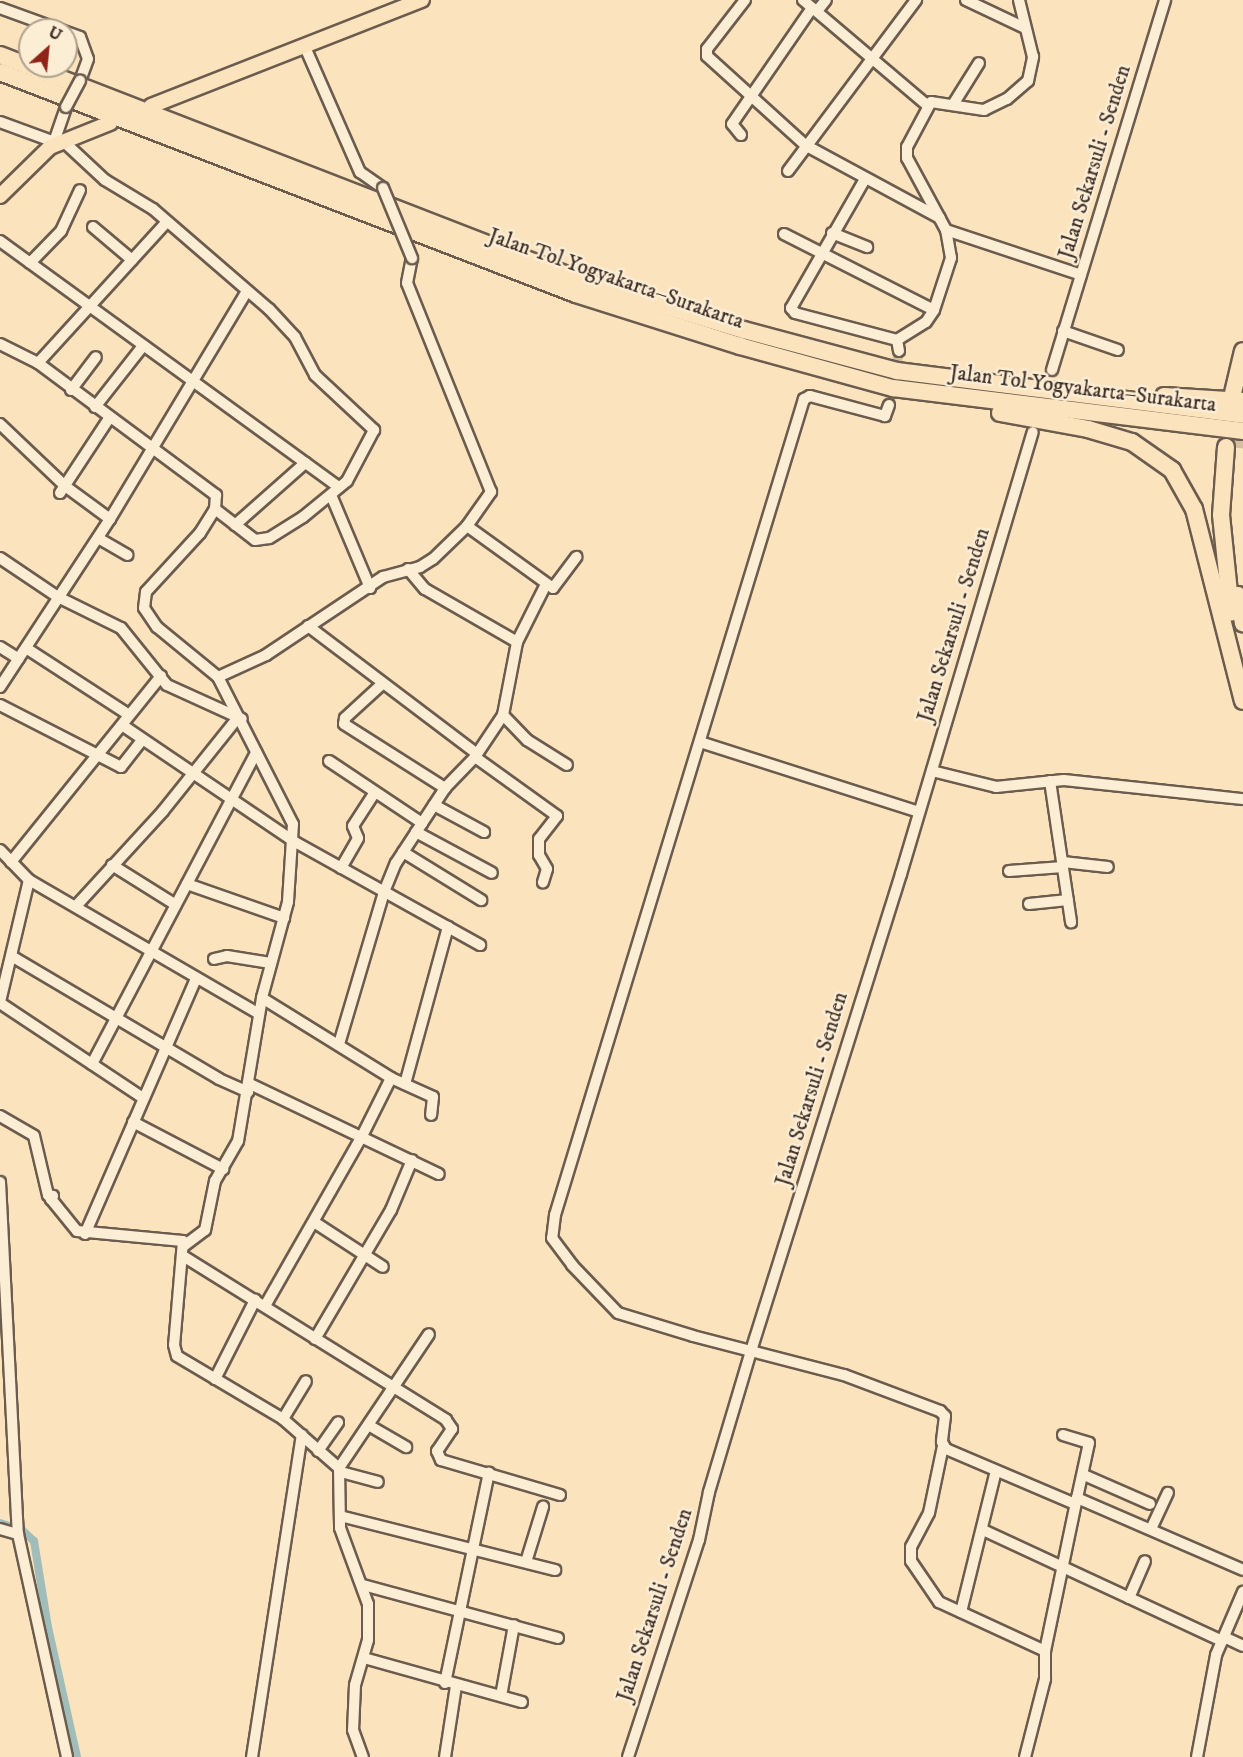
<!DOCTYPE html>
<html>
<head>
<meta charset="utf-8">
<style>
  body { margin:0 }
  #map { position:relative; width:1243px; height:1757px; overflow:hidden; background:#fbe3be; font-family:"IM FELL DW Pica",serif }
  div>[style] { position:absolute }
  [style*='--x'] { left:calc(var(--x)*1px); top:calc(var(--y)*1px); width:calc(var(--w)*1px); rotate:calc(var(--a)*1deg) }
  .canal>* { height:8px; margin:-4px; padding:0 4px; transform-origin:4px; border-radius:4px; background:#a0bdb9 }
  .minor-tunnel>* { height:10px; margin-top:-5px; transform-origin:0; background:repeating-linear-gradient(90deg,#d5bfa0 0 10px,transparent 0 15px) }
  .highway-tunnel>* { height:16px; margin-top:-8px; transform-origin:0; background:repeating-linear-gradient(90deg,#d5bfa0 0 16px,transparent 0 24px) }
  .roads { filter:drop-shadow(2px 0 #6c5c4e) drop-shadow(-2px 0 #6c5c4e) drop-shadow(0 2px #6c5c4e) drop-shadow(0 -2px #6c5c4e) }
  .minor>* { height:10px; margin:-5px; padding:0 5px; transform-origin:5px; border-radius:5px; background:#fcedd5 }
  .major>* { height:14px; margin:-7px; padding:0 7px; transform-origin:7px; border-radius:7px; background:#fbe3be }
  .highway>* { height:16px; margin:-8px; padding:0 8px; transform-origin:8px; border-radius:8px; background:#fbe3be }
  .bridges { filter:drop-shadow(2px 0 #6c5c4e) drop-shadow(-2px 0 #6c5c4e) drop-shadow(0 2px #6c5c4e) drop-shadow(0 -2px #6c5c4e) }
  .minor-bridge>* { height:10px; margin:-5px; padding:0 5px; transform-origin:5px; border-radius:5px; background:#fcedd5 }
  span { translate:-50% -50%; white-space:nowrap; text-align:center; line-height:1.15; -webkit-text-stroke:5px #fcedd5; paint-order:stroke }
  .street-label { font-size:21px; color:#3d2f28 }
  .north { position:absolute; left:18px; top:18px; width:60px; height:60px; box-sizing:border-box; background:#fcedd5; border:2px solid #b0a190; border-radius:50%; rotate:27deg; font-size:16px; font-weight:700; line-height:24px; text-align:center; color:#3d2f28 }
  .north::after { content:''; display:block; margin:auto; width:21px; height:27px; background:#8f2418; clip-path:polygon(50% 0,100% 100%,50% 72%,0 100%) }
</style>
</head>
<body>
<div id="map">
  <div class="canal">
    <div style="--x:0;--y:1523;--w:23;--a:18"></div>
    <div style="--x:22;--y:1530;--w:16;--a:43"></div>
    <div style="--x:34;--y:1541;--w:87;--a:80.8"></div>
    <div style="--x:48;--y:1627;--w:133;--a:77.4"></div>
  </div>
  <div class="minor-tunnel">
    <div style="--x:889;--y:405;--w:55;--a:-79.5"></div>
  </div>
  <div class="highway-tunnel">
    <div style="--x:1237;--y:448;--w:29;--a:-84"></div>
  </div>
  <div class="roads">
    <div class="minor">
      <div style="--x:745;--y:0;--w:62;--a:127.8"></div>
      <div style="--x:707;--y:49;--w:7;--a:90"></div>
      <div style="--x:707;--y:56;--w:132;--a:42.2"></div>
      <div style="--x:805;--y:145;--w:153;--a:28.4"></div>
      <div style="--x:803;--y:0;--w:162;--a:40.3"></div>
      <div style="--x:966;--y:0;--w:63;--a:25.3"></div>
      <div style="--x:0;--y:8;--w:85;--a:19.9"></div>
      <div style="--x:80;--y:37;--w:23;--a:70"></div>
      <div style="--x:88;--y:59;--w:23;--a:110"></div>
      <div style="--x:817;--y:11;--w:14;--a:-51"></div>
      <div style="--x:305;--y:47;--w:137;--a:66.3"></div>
      <div style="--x:360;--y:172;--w:28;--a:35"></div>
      <div style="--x:954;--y:103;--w:47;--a:-58"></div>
      <div style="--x:0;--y:122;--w:61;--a:20.2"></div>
      <div style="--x:741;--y:135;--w:14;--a:-129"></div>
      <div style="--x:732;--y:124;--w:141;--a:-55.4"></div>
      <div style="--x:63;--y:141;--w:57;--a:42.9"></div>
      <div style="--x:105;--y:180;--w:56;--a:31.1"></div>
      <div style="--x:153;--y:209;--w:153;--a:40.8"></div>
      <div style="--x:269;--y:309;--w:38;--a:47"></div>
      <div style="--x:295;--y:337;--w:43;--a:62.2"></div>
      <div style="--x:315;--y:375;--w:81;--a:43"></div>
      <div style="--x:374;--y:430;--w:58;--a:117.9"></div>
      <div style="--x:347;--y:481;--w:57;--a:140.7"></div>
      <div style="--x:303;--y:517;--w:40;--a:148"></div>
      <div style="--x:269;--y:538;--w:14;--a:172"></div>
      <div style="--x:255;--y:540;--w:51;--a:-142.2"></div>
      <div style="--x:54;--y:142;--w:37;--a:-71"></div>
      <div style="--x:788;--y:171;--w:214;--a:-53.2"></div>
      <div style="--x:865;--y:179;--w:149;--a:119.8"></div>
      <div style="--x:791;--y:308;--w:6;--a:51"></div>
      <div style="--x:795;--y:313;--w:106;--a:14.8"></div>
      <div style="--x:93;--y:227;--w:51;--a:40.2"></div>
      <div style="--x:946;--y:230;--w:142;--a:18.4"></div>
      <div style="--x:832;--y:233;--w:38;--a:22"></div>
      <div style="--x:784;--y:234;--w:168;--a:26.9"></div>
      <div style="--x:0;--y:241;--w:419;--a:36"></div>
      <div style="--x:30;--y:263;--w:45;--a:-45.9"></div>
      <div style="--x:61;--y:231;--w:45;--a:-65.1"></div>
      <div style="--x:1063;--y:331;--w:58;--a:19.1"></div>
      <div style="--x:0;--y:344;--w:42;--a:26.6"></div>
      <div style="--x:38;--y:363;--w:222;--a:36.6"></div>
      <div style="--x:216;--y:495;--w:14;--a:94"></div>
      <div style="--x:215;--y:509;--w:28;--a:122"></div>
      <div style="--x:200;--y:533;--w:80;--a:132.5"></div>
      <div style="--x:146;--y:592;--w:16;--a:97"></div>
      <div style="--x:144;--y:608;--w:23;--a:56"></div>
      <div style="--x:157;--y:627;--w:79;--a:39.3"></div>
      <div style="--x:218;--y:677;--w:165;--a:63"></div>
      <div style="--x:293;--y:824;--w:78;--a:93.7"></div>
      <div style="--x:288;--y:902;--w:99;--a:105.2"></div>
      <div style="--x:262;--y:998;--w:145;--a:99.5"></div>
      <div style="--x:238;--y:1141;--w:46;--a:119.9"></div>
      <div style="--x:215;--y:1181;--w:50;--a:101.5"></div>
      <div style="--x:205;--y:1230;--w:25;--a:143"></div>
      <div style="--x:899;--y:351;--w:11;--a:-100"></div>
      <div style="--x:897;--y:340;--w:34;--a:-32"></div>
      <div style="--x:926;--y:322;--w:14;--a:-56"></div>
      <div style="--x:934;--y:310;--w:55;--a:-71.9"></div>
      <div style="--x:951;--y:258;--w:28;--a:-100"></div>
      <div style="--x:946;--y:230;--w:82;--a:-118.4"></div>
      <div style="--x:907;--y:158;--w:11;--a:-90"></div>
      <div style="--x:907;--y:147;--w:51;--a:-61.9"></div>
      <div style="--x:931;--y:102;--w:54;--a:8.6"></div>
      <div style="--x:984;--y:110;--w:25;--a:-26"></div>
      <div style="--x:1007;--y:99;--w:28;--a:-41"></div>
      <div style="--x:1028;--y:81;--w:25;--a:-78"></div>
      <div style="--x:1033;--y:57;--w:59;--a:-103.8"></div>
      <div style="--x:38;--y:363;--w:190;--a:-47.6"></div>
      <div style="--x:1052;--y:370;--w:387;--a:-73"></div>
      <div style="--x:71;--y:390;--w:41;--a:-52.9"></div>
      <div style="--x:889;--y:405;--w:12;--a:110"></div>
      <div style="--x:885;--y:416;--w:78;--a:-165.1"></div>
      <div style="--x:810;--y:396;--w:7;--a:153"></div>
      <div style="--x:804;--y:399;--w:853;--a:106.97"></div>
      <div style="--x:555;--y:1215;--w:23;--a:97"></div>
      <div style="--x:552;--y:1238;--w:34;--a:53"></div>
      <div style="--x:572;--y:1265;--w:66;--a:46.2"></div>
      <div style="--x:618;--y:1313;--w:78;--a:17"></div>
      <div style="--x:693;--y:1336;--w:156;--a:14.5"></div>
      <div style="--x:844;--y:1375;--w:103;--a:20.6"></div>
      <div style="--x:940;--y:1411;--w:7;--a:45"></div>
      <div style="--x:945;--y:1416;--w:26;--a:97"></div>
      <div style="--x:942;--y:1442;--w:8;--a:60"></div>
      <div style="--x:946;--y:1449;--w:140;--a:23.1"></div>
      <div style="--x:95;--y:407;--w:78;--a:-51.8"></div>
      <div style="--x:0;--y:424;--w:90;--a:43.6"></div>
      <div style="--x:65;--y:486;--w:56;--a:36.3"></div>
      <div style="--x:60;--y:493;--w:91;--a:-56.7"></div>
      <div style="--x:331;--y:495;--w:101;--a:67.2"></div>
      <div style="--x:235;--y:525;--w:94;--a:-41.5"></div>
      <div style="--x:467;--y:526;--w:106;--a:35.8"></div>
      <div style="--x:553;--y:588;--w:39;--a:-53"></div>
      <div style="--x:98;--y:538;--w:34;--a:30"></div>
      <div style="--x:0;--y:558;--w:70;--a:33.9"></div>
      <div style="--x:58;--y:597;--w:70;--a:26.2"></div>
      <div style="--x:121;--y:628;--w:73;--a:51.1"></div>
      <div style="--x:167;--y:685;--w:82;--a:24.4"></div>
      <div style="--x:408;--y:569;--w:26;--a:50"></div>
      <div style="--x:425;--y:589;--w:106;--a:29.9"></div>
      <div style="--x:308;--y:626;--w:212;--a:37.1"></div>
      <div style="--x:0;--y:647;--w:22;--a:32"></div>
      <div style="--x:26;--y:648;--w:123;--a:33"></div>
      <div style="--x:218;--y:677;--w:53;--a:-24.6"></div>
      <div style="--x:266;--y:655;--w:141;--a:-33.7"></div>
      <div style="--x:383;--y:577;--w:38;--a:-15"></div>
      <div style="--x:420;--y:567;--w:15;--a:-32"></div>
      <div style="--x:433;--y:559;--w:47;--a:-44.1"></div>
      <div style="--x:467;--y:526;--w:42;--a:-54.8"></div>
      <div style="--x:491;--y:492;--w:225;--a:-111.9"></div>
      <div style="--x:407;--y:283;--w:25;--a:-79"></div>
      <div style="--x:381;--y:685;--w:49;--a:137.5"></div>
      <div style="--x:345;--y:718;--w:6;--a:99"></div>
      <div style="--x:344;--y:724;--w:120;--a:32.4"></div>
      <div style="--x:0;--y:687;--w:201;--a:-56.8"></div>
      <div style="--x:110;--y:519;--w:266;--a:-59"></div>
      <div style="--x:0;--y:705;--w:136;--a:27.1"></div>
      <div style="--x:121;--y:767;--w:34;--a:-52"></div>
      <div style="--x:503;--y:715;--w:35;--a:46"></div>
      <div style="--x:527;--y:740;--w:47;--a:32"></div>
      <div style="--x:122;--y:725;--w:209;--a:34.1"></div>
      <div style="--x:295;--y:842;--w:212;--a:29.1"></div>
      <div style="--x:700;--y:742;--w:230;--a:17.7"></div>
      <div style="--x:475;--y:757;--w:101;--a:35.7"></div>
      <div style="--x:557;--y:816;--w:29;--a:128"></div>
      <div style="--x:539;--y:839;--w:16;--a:90"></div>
      <div style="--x:539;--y:855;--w:16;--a:60"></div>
      <div style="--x:547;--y:869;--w:14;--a:107"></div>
      <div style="--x:329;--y:761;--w:112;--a:33.7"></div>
      <div style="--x:932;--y:771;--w:66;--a:14"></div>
      <div style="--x:996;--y:787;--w:68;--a:-5.9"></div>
      <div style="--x:1064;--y:780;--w:180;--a:6.1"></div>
      <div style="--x:1050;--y:781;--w:143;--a:81.5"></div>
      <div style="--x:434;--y:805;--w:57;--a:28.4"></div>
      <div style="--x:416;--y:832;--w:86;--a:28.3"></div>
      <div style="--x:0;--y:850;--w:42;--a:46"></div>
      <div style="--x:29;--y:880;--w:125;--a:103.4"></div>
      <div style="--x:403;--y:852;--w:92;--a:31.6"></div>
      <div style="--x:11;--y:862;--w:239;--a:-51.1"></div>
      <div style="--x:1063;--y:862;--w:45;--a:6.3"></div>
      <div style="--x:112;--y:865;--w:75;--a:32"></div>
      <div style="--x:341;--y:868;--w:34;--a:-60"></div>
      <div style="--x:358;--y:838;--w:13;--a:-113"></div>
      <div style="--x:353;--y:826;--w:40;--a:-57.1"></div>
      <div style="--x:1009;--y:871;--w:54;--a:-4.2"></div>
      <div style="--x:29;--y:880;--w:266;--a:30.2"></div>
      <div style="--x:187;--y:884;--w:103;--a:19.3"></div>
      <div style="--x:1029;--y:904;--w:39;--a:-6"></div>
      <div style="--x:77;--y:905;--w:127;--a:-47.5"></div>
      <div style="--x:163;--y:811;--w:117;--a:-51.3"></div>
      <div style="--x:13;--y:957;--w:239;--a:30.6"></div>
      <div style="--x:219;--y:1079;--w:32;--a:24"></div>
      <div style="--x:214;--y:959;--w:13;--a:-13"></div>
      <div style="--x:227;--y:956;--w:44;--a:9.2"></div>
      <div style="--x:262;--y:998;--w:152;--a:31.8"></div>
      <div style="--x:391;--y:1078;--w:46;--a:24.3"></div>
      <div style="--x:433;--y:1097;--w:18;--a:96"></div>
      <div style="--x:0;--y:1003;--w:172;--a:33.6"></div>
      <div style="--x:339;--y:1044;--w:159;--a:-73.5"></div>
      <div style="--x:384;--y:892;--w:31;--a:-68"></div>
      <div style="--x:396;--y:863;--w:90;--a:-56.8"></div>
      <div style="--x:445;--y:788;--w:43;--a:-45.9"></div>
      <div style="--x:475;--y:757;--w:50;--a:-56.3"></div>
      <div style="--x:503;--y:715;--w:74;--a:-79.1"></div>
      <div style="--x:517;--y:642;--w:65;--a:-63.4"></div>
      <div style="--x:92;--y:1064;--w:352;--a:-62.2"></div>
      <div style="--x:250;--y:1084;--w:209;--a:25.5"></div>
      <div style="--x:405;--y:1084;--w:163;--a:-74.7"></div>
      <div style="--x:0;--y:1116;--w:39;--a:30"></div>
      <div style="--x:34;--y:1136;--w:61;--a:76.7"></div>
      <div style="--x:48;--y:1195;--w:5;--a:11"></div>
      <div style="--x:53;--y:1196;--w:4;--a:124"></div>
      <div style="--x:51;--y:1199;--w:41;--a:50.9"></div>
      <div style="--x:77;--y:1231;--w:106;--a:5.4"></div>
      <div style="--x:183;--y:1241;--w:104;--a:94.9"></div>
      <div style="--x:174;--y:1345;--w:11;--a:75"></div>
      <div style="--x:177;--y:1356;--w:123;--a:30.7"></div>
      <div style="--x:283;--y:1419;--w:74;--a:41.2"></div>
      <div style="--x:339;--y:1468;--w:60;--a:89"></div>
      <div style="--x:340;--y:1528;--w:81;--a:69.8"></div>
      <div style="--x:368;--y:1604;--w:36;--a:90"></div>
      <div style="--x:368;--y:1640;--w:47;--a:106.1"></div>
      <div style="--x:355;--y:1685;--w:45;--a:92.5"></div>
      <div style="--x:353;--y:1730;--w:29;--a:70"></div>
      <div style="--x:133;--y:1122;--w:102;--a:27.6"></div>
      <div style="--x:0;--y:1182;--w:352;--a:87.1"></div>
      <div style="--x:18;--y:1534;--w:228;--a:77.6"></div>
      <div style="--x:314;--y:1222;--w:82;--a:33.1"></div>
      <div style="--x:85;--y:1234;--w:278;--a:-66.5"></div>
      <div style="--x:183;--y:1256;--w:310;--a:31.9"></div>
      <div style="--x:446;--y:1420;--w:11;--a:56"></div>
      <div style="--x:452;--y:1429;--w:27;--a:124"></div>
      <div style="--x:437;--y:1451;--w:10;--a:66"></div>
      <div style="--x:441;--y:1460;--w:124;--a:16.4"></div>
      <div style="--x:265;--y:1306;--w:196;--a:-60.3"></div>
      <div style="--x:362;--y:1136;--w:65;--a:-63.4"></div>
      <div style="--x:315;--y:1339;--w:150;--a:-59.5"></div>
      <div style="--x:391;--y:1210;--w:54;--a:-67.2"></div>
      <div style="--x:215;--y:1379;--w:89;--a:-63.1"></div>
      <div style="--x:283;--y:1419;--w:44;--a:-58.8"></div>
      <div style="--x:370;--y:1426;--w:42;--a:30.3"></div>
      <div style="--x:1063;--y:1435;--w:27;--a:17"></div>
      <div style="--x:1089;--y:1443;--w:56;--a:102.3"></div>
      <div style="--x:943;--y:1446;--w:68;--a:101.8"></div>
      <div style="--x:929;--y:1513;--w:38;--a:118"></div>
      <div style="--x:911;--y:1547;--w:14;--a:90"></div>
      <div style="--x:911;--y:1561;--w:50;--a:55.7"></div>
      <div style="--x:939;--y:1602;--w:117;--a:24.8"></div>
      <div style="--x:318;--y:1451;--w:35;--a:-55"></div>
      <div style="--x:339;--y:1468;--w:161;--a:-56.1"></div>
      <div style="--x:341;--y:1472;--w:38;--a:15"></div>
      <div style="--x:1084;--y:1475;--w:72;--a:23.7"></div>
      <div style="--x:340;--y:1516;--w:222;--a:14.1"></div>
      <div style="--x:0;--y:1529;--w:19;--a:16"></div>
      <div style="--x:1151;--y:1529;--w:40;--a:-65"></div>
      <div style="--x:983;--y:1530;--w:264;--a:24.9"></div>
      <div style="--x:526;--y:1562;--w:58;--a:-72.8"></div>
      <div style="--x:363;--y:1585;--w:202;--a:15.2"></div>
      <div style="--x:1129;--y:1598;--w:40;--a:-66.6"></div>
      <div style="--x:961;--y:1612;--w:145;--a:-76.1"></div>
      <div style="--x:1224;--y:1637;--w:21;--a:25"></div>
      <div style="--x:364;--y:1658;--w:164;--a:15.6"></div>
      <div style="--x:445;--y:1683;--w:215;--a:-78.2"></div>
      <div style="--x:501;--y:1696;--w:72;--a:-79.6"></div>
      <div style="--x:252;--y:1757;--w:326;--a:-81.2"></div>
      <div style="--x:445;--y:1757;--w:72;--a:-81.2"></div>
      <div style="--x:628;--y:1757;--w:228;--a:-71.9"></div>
      <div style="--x:699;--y:1540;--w:49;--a:-78.2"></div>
      <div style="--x:709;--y:1492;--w:147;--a:-73.4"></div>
      <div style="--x:751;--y:1351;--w:500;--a:-72.54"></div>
      <div style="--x:901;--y:874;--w:461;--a:-73.4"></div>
      <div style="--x:1025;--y:1757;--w:81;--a:-75.6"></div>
      <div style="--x:1045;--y:1679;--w:28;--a:-90"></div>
      <div style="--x:1045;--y:1651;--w:156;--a:-78.2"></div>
      <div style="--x:1077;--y:1498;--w:181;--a:23.4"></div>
      <div style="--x:1197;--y:1757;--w:104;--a:-79.4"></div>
      <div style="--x:1216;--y:1655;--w:69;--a:-66.8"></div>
    </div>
    <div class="major">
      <div style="--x:151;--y:106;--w:291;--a:-21.4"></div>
      <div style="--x:0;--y:196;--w:70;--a:-44.4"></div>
      <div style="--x:50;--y:147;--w:65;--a:-21.8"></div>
    </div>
    <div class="highway">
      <div style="--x:0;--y:55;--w:622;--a:21.2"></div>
      <div style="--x:580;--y:280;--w:171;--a:17"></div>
      <div style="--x:744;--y:330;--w:158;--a:15"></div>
      <div style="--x:897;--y:371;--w:349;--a:7.2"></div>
      <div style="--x:0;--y:72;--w:617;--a:21.08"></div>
      <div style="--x:576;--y:294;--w:172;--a:17.6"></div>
      <div style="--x:740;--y:346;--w:159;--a:15.4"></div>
      <div style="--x:893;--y:388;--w:353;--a:7"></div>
      <div style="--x:1233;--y:393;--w:43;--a:-76.6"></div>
      <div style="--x:1164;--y:396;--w:79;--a:3.6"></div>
      <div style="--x:1000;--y:413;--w:89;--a:10.3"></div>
      <div style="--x:1088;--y:429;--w:46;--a:16.5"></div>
      <div style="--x:1132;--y:442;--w:49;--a:35"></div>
      <div style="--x:1172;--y:470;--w:45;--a:60.6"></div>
      <div style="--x:1194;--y:509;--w:198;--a:75.7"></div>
      <div style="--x:1226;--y:447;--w:68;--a:94.2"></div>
      <div style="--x:1221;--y:515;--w:98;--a:84.1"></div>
      <div style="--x:1238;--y:595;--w:29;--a:80"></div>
    </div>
  </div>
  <div class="bridges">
    <div class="minor-bridge">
      <div style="--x:66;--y:107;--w:30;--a:-62"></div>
      <div style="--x:383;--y:188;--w:76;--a:67.5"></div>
    </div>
  </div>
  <div class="street-label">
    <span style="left:1095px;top:162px;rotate:-73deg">Jalan Sekarsuli - Senden</span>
    <span style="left:616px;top:279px;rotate:19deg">Jalan Tol Yogyakarta–Surakarta</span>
    <span style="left:1083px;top:389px;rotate:7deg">Jalan Tol Yogyakarta–Surakarta</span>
    <span style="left:954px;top:625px;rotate:-73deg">Jalan Sekarsuli - Senden</span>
    <span style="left:812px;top:1089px;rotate:-73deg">Jalan Sekarsuli - Senden</span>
    <span style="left:655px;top:1605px;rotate:-72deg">Jalan Sekarsuli - Senden</span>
  </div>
  <div class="north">U</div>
</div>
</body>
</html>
